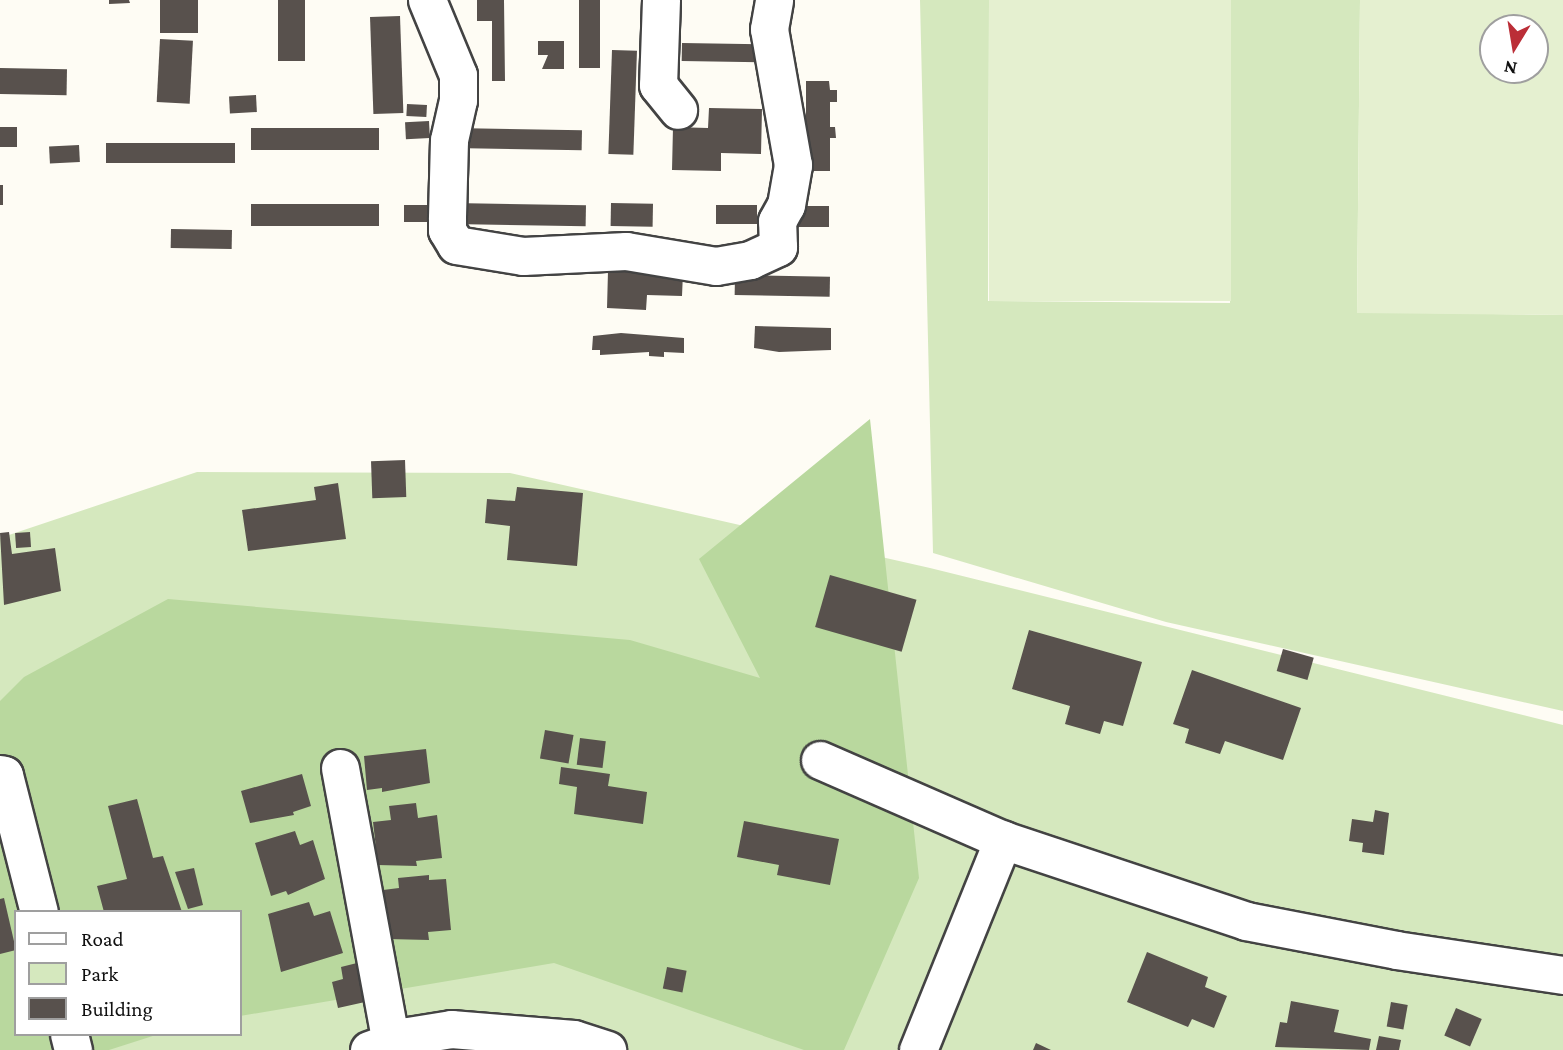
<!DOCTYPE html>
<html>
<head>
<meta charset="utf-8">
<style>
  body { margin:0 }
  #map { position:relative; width:1563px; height:1050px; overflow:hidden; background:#fefcf4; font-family:"Crimson Pro",serif }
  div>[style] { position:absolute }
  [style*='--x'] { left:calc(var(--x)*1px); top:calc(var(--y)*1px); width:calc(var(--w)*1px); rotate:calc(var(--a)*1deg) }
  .green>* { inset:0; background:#d5e8be }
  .forest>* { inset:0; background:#b9d89e }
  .pitch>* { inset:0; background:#e5f0d0; transform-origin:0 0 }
  .building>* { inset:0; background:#58514d; transform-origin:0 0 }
  .roads { filter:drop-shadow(2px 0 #434343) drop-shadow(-2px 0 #434343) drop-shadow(0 2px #434343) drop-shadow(0 -2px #434343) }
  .minor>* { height:37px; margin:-18.5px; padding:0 18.5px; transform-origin:18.5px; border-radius:18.5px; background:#fff }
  span { translate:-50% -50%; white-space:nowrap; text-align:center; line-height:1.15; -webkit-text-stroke:7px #fff; paint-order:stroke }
  .legend { position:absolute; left:14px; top:910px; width:228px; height:126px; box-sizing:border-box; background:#fff; border:2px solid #9f9f9f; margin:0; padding:9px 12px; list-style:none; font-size:21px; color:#101010 }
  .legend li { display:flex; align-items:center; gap:14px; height:35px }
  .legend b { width:35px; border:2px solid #9f9f9f }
  .north { position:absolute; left:1479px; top:14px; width:70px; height:70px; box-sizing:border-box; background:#fff; border:2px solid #9f9f9f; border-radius:50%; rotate:191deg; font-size:19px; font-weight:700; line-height:28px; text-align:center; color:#101010 }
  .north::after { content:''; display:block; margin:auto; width:24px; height:32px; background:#bb2e37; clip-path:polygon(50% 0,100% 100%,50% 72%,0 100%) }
</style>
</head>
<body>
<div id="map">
  <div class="green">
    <div style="clip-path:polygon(920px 0,989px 0,988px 301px,1230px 303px,1231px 0,1360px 0,1357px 312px,1563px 315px,1563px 711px,1166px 622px,933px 553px)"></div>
    <div style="clip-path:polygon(evenodd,197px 472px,510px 473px,930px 568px,1563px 725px,1563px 1050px,0 1050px,0 538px,197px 472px,16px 912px,240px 912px,240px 1034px,16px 1034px,16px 912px)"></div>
  </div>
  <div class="forest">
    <div style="clip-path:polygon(870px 419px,919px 878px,844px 1050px,804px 1050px,554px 963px,240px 1016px,240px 912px,16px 912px,16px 1034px,159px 1034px,109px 1050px,0 1050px,0 701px,24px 677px,168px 599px,630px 640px,760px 678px,699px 559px)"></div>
  </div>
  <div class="pitch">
    <div style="left:989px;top:0;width:242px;height:301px"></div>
    <div style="clip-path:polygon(evenodd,1360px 0,1563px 0,1563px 315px,1357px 313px,1360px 0,1493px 28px,1535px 28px,1535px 70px,1493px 70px,1493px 28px)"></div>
  </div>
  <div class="building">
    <div style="clip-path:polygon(109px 0,129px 0,130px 3px,109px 4px)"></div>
    <div style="left:160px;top:0;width:38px;height:33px"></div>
    <div style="left:278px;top:0;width:27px;height:61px"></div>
    <div style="clip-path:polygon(477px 0,504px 0,505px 81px,492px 81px,492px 21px,477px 21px)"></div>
    <div style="left:579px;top:0;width:21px;height:68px"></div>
    <div style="left:400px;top:16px;width:97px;height:30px;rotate:88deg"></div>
    <div style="left:160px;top:39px;width:33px;height:63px;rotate:3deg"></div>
    <div style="clip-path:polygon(538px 41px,564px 41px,564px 69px,542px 69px,548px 55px,538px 55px)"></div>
    <div style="left:682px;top:43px;width:78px;height:18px;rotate:1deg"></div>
    <div style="left:612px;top:50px;width:25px;height:104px;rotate:2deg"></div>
    <div style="left:0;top:68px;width:67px;height:26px;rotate:1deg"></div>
    <div style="clip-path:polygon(806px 81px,829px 81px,830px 90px,837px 90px,837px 102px,830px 102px,830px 127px,835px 127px,836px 138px,830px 138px,830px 171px,806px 171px)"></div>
    <div style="left:256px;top:95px;width:17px;height:27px;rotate:87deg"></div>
    <div style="left:407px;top:104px;width:20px;height:12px;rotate:3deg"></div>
    <div style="clip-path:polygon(709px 108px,762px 109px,761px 154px,721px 153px,721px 171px,672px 170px,673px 127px,708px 128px)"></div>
    <div style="left:429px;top:121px;width:17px;height:24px;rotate:87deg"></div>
    <div style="left:0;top:127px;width:17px;height:20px"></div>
    <div style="left:379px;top:128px;width:22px;height:128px;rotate:90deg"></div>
    <div style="left:453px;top:128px;width:129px;height:20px;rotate:1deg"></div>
    <div style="left:235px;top:143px;width:20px;height:129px;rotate:90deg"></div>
    <div style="left:79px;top:145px;width:17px;height:30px;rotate:87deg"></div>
    <div style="left:0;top:185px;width:3px;height:20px"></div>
    <div style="left:453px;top:203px;width:133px;height:21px;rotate:1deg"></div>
    <div style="left:611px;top:203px;width:42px;height:23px;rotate:1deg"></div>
    <div style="left:251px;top:204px;width:128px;height:22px"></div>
    <div style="left:404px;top:205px;width:27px;height:17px"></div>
    <div style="left:757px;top:205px;width:19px;height:41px;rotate:90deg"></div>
    <div style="left:790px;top:206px;width:39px;height:21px"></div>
    <div style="left:171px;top:229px;width:61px;height:19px;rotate:1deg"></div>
    <div style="clip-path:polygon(608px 271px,683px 273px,682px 296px,647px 295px,646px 310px,607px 308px)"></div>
    <div style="left:735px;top:275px;width:95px;height:20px;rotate:1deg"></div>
    <div style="clip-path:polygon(755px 326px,831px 328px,831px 350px,779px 352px,754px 348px)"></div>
    <div style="clip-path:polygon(621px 333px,684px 338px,684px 353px,664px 352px,664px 357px,649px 356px,649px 352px,600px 355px,600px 350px,592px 350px,593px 336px)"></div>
    <div style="left:405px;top:460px;width:37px;height:34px;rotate:88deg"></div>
    <div style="clip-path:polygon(338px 483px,346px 539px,248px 551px,242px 510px,316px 500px,314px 487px)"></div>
    <div style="clip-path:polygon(517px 487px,583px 493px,577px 566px,507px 560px,510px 526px,485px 523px,487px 499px,515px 501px)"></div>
    <div style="clip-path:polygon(9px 532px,12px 554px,55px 548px,61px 591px,4px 605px,0 533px)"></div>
    <div style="left:30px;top:532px;width:15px;height:15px;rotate:86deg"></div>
    <div style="left:830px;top:575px;width:90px;height:54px;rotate:16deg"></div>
    <div style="clip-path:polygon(1029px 630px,1142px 662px,1123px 726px,1104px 721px,1100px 734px,1065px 724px,1070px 706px,1012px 689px)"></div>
    <div style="left:1283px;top:649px;width:32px;height:23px;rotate:16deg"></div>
    <div style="clip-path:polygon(1192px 670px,1301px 708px,1283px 760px,1225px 741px,1220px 754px,1185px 743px,1189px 729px,1173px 724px)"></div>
    <div style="left:545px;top:730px;width:29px;height:29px;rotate:10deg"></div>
    <div style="left:580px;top:738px;width:26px;height:27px;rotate:7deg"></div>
    <div style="clip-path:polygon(426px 749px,430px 783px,382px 792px,382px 788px,367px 790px,364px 756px)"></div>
    <div style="clip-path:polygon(561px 767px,610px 774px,608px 786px,647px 792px,643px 824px,574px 814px,577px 787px,559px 784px)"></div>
    <div style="clip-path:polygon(302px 774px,311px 806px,293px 812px,294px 815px,250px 823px,241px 791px)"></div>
    <div style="clip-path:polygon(137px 799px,153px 858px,163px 856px,182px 912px,104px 912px,97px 886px,127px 879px,108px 806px)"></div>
    <div style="clip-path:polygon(416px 803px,418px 818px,437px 815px,442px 858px,416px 861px,417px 866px,378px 865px,373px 822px,391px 820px,389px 806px)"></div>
    <div style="clip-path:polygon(1375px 810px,1389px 813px,1384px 855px,1362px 852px,1363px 843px,1349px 841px,1352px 819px,1373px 822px)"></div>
    <div style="clip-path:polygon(744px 821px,839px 839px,830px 885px,777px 875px,779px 865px,737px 857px)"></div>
    <div style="clip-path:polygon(295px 831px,300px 845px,313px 840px,325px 879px,288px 895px,286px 891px,271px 896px,255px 843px)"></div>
    <div style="clip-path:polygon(194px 868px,203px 905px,188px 909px,175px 872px)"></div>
    <div style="clip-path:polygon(429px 875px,429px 880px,446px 879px,451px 930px,428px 932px,429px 940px,388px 939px,375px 891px,399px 888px,398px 878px)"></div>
    <div style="clip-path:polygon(4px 898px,16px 950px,0 954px,0 899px)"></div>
    <div style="clip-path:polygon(309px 902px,314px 916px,330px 911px,343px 953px,281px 972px,268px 914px)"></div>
    <div style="clip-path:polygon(1147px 952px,1208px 977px,1205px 987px,1227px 996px,1214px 1028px,1192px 1019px,1188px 1027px,1127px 1002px)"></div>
    <div style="clip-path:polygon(365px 961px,374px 1000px,338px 1008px,332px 982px,343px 979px,341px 967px)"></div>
    <div style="left:667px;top:967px;width:20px;height:22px;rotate:11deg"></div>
    <div style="clip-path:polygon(1291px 1001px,1339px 1010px,1334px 1032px,1371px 1039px,1369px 1050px,1275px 1047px,1280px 1022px,1287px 1023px)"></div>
    <div style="left:1391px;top:1002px;width:17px;height:25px;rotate:10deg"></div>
    <div style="left:1456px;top:1008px;width:28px;height:30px;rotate:23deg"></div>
    <div style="clip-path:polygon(1379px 1036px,1401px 1040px,1399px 1050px,1376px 1050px)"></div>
    <div style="clip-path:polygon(1036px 1043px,1051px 1050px,1033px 1050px)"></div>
  </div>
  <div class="roads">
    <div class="minor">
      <div style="--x:427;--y:0;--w:81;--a:67.5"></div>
      <div style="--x:458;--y:75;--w:25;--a:90"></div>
      <div style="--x:458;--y:100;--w:41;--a:102.7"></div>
      <div style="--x:449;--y:140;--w:79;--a:91.5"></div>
      <div style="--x:447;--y:219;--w:11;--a:90"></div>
      <div style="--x:447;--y:230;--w:17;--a:59"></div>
      <div style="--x:456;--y:245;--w:68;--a:9.3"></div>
      <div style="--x:523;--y:256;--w:103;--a:-2.8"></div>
      <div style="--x:626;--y:251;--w:91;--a:9.5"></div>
      <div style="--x:716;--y:266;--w:35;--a:-10"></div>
      <div style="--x:750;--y:260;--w:31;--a:-25"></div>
      <div style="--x:778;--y:247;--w:26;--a:-92"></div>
      <div style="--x:777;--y:221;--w:18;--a:-61"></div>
      <div style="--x:786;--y:205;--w:41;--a:-80.1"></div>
      <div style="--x:793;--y:165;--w:138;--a:-100"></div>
      <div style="--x:769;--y:29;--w:29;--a:-80"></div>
      <div style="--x:661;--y:0;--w:85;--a:92"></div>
      <div style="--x:658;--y:85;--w:32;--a:51"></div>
      <div style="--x:820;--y:760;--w:200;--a:23.6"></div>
      <div style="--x:1003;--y:840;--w:256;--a:18.4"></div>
      <div style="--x:1246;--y:921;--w:153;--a:10.9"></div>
      <div style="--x:1396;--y:950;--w:169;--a:8.5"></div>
      <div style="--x:340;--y:768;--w:280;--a:79.5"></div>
      <div style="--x:0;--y:774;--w:4;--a:14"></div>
      <div style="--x:4;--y:775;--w:141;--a:75.7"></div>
      <div style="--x:69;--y:1034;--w:16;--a:76"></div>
      <div style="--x:369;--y:1050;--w:41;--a:-19.7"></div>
      <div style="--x:408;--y:1036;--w:44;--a:-9.2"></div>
      <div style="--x:451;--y:1029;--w:123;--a:4.6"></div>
      <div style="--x:574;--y:1039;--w:35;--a:18"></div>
      <div style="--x:918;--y:1050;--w:227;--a:-68"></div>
    </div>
  </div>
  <ul class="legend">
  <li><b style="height:9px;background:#fff"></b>Road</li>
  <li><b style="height:19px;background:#d5e8be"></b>Park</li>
  <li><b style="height:19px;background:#58514d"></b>Building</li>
  </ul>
  <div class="north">N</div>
</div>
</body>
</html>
